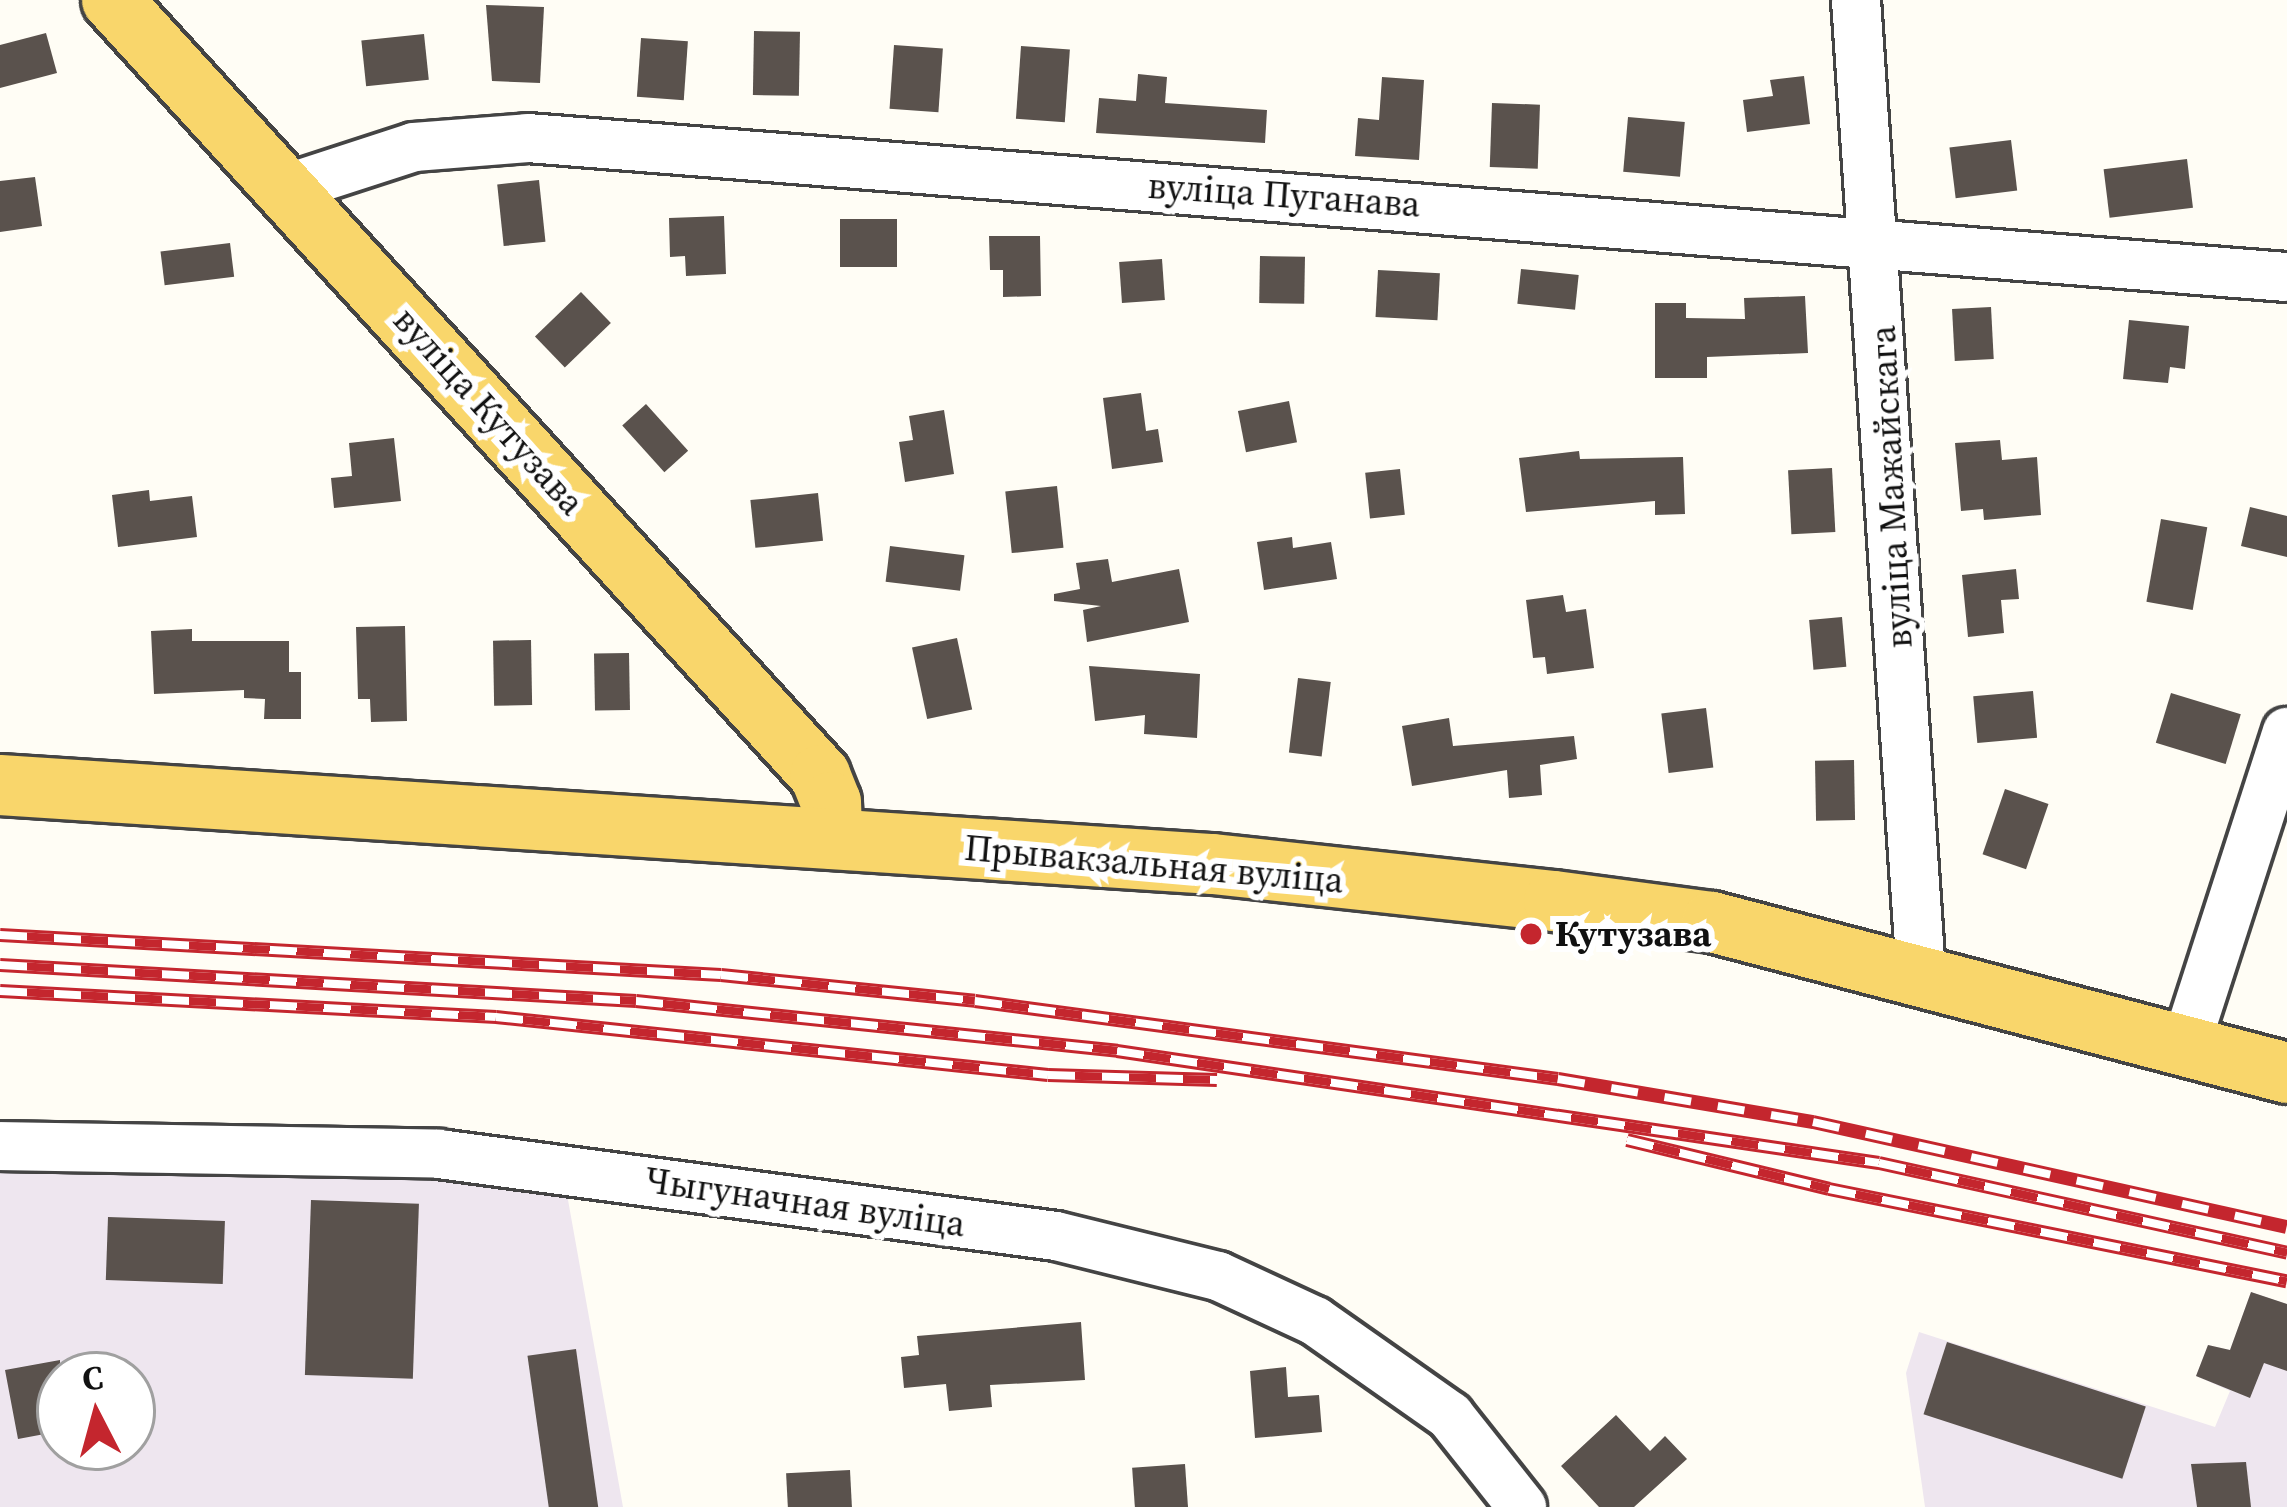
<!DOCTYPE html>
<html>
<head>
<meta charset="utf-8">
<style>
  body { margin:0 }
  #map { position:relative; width:2287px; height:1507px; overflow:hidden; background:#fffdf5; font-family:"Source Serif 4",serif }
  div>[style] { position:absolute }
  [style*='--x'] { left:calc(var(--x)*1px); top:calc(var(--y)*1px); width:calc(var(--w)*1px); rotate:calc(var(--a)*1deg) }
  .industrial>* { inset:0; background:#eee6ef }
  .building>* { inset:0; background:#5a524d; transform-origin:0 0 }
  .roads { filter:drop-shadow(3px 0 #444) drop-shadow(-3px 0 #444) drop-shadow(0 3px #444) drop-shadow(0 -3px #444) }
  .minor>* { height:48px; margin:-24px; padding:0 24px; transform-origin:24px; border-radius:24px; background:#fff }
  .major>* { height:60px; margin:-30px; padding:0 30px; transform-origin:30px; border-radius:30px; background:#f9d66b }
  .rail>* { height:14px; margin-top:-7px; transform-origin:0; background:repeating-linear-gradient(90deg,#fff 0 27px,#c4262e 0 54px); box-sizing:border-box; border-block:3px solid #c4262e }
  .dots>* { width:33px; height:33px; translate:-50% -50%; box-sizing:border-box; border:6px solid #fff; border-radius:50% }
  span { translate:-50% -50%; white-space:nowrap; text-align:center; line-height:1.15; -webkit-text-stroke:12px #fff; paint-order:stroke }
  .street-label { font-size:36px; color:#111 }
  .poi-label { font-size:36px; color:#111; font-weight:700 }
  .left { translate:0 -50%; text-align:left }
  .north { position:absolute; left:36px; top:1351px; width:120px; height:120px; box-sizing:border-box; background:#fff; border:3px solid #a0a0a0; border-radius:50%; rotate:354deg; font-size:33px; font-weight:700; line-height:48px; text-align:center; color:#111 }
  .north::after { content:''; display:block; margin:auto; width:42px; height:54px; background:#c4262e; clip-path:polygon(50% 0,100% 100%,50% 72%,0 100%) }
</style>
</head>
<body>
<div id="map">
  <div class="industrial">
    <div style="clip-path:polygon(evenodd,0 1146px,563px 1172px,623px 1507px,0 1507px,0 1146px,60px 1375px,132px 1375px,132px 1447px,60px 1447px,60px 1375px)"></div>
    <div style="clip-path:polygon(2251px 1292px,2287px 1304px,2287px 1507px,1925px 1507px,1906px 1373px,1919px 1332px,2215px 1427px,2230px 1391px,2196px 1376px,2208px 1345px,2230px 1350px)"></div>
  </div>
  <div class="building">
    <div style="clip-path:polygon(486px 5px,544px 7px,540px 83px,492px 81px)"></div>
    <div style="left:754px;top:31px;width:46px;height:64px;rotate:1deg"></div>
    <div style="clip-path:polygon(46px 33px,57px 73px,0 88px,0 45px)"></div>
    <div style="left:424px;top:34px;width:46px;height:63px;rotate:84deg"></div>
    <div style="left:641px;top:38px;width:47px;height:59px;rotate:4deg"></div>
    <div style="left:894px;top:45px;width:49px;height:64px;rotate:4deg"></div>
    <div style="left:1021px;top:46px;width:49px;height:73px;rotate:4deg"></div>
    <div style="clip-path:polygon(1138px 74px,1167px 77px,1165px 103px,1267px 110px,1265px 143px,1096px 133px,1099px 98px,1136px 101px)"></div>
    <div style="clip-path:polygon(1804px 76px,1810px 124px,1747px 132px,1743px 100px,1773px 96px,1770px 80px)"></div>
    <div style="clip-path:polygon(1382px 77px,1424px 80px,1419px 160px,1355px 156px,1358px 118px,1379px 120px)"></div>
    <div style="left:1492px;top:103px;width:48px;height:64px;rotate:2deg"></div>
    <div style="left:1628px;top:117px;width:57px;height:55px;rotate:5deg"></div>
    <div style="left:2011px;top:140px;width:51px;height:62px;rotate:83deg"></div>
    <div style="left:2187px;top:159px;width:49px;height:84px;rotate:83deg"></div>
    <div style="clip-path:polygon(35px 177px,42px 226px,0 232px,0 181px)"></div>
    <div style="left:539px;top:180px;width:62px;height:42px;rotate:84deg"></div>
    <div style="clip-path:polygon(724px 216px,726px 274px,686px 276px,685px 256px,670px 257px,669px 218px)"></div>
    <div style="left:840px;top:219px;width:57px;height:48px"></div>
    <div style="clip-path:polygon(989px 236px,1040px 236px,1041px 296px,1003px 297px,1003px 270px,990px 270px)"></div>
    <div style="left:230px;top:243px;width:34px;height:70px;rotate:83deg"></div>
    <div style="left:1260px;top:256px;width:45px;height:47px;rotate:1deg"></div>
    <div style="left:1162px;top:259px;width:41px;height:43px;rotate:86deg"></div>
    <div style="left:1521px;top:269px;width:58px;height:35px;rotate:6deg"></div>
    <div style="left:1378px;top:270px;width:62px;height:47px;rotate:3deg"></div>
    <div style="left:581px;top:292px;width:43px;height:64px;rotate:46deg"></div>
    <div style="clip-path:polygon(1805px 296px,1808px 353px,1707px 357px,1707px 378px,1655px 378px,1655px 303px,1686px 303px,1686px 318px,1745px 319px,1744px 298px)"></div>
    <div style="left:1991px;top:307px;width:52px;height:39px;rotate:87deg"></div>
    <div style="clip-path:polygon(2129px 320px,2189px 326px,2185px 369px,2170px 367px,2168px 383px,2123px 379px)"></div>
    <div style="clip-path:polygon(1141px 393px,1146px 431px,1158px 429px,1163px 462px,1112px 469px,1103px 398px)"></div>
    <div style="left:1289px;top:401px;width:42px;height:52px;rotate:79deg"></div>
    <div style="left:646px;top:404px;width:63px;height:32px;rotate:48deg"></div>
    <div style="clip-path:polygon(944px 410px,954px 474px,905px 482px,899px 442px,913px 440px,909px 416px)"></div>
    <div style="clip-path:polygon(394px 438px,401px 501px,334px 508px,331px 478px,352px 476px,349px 443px)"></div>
    <div style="clip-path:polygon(2000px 440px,2002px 460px,2037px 457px,2041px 515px,1984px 520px,1983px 509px,1961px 511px,1955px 443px)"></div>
    <div style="clip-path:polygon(1579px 451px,1580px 459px,1683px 457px,1685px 514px,1655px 515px,1655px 501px,1526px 512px,1519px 458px)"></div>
    <div style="left:1832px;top:468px;width:64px;height:44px;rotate:87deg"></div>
    <div style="left:1400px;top:469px;width:46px;height:35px;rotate:84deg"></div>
    <div style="left:1057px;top:486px;width:62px;height:52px;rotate:84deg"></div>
    <div style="clip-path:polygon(149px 490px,150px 501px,192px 496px,197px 537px,118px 547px,112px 495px)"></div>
    <div style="left:818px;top:493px;width:48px;height:68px;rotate:84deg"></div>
    <div style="clip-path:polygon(2250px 507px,2287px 516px,2287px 557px,2241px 546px)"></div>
    <div style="left:2161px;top:519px;width:47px;height:84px;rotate:10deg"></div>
    <div style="clip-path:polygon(1292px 537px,1293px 548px,1331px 542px,1337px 579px,1264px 590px,1257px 542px)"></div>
    <div style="left:890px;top:546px;width:75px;height:36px;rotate:7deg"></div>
    <div style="clip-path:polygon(1108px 559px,1112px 582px,1179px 569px,1189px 622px,1087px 642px,1083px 610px,1101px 606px,1054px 601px,1054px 594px,1080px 589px,1076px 563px)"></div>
    <div style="clip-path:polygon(2016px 569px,2019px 599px,2001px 600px,2004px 633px,1968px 637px,1962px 575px)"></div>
    <div style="clip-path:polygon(1563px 595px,1566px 612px,1586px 609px,1594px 668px,1547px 674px,1545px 657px,1533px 658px,1526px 600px)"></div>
    <div style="left:1842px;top:617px;width:50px;height:33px;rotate:85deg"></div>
    <div style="clip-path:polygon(405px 626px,407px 721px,371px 722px,370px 699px,358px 699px,356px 627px)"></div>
    <div style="clip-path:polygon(192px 629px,192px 641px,289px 641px,289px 672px,301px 672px,301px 719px,264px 719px,265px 699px,244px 698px,244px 690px,154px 694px,151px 631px)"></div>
    <div style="left:957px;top:638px;width:73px;height:46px;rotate:78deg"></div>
    <div style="left:531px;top:640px;width:65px;height:38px;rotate:89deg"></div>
    <div style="left:629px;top:653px;width:57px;height:35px;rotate:89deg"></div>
    <div style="clip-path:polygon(1089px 666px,1200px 674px,1197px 738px,1144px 734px,1145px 715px,1095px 721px)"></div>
    <div style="left:1298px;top:678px;width:33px;height:75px;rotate:7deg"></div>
    <div style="left:2033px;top:691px;width:47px;height:60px;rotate:85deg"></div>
    <div style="left:2171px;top:693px;width:73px;height:52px;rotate:17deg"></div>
    <div style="left:1706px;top:708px;width:60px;height:45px;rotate:83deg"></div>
    <div style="clip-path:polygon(1449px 718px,1453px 746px,1574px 736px,1577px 759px,1540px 765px,1542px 795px,1509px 798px,1507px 770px,1412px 786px,1402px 726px)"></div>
    <div style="left:1854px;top:760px;width:60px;height:39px;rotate:89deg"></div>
    <div style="left:2005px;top:789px;width:46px;height:69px;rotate:19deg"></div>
    <div style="left:311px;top:1200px;width:108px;height:175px;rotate:2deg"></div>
    <div style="left:108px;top:1217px;width:117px;height:63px;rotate:2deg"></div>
    <div style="clip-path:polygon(2251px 1292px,2287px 1304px,2287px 1371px,2264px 1363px,2250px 1398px,2196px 1376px,2208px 1345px,2230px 1350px)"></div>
    <div style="clip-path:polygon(1081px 1322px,1085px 1380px,990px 1385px,992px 1407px,949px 1411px,946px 1384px,904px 1388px,901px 1357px,919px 1355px,917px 1336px)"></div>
    <div style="left:1947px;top:1342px;width:209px;height:76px;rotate:18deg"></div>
    <div style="left:576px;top:1349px;width:160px;height:49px;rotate:82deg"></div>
    <div style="clip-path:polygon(60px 1360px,60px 1403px,45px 1405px,50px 1433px,18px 1439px,5px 1370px)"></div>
    <div style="clip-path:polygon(1286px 1367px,1288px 1397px,1319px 1395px,1322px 1432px,1255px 1438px,1250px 1371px)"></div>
    <div style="clip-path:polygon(1616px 1415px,1650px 1451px,1665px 1436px,1687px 1459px,1634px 1507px,1599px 1507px,1561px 1466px)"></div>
    <div style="clip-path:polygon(2246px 1462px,2251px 1507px,2197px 1507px,2191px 1464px)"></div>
    <div style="left:1185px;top:1464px;width:43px;height:53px;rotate:86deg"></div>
    <div style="left:850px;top:1470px;width:37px;height:64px;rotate:87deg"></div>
  </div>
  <div class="roads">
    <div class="minor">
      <div style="--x:1856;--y:0;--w:976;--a:86.18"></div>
      <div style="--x:288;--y:188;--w:133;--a:-18"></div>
      <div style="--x:414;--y:147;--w:114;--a:-4.5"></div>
      <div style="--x:528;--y:138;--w:1764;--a:4.52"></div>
      <div style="--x:2186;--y:1044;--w:328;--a:-72.1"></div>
      <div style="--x:0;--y:1146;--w:439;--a:1"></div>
      <div style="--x:439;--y:1154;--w:622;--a:7.57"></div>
      <div style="--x:1056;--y:1236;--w:167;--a:13.9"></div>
      <div style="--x:1218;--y:1276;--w:107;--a:24.9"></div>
      <div style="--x:1315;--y:1321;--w:165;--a:35.1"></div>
      <div style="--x:1450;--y:1416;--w:116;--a:51.6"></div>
    </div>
    <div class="major">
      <div style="--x:112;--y:0;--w:1050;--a:47.59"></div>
      <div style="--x:820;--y:775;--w:29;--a:68"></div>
      <div style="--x:831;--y:802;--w:37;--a:88"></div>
      <div style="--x:0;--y:785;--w:1216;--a:3.73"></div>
      <div style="--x:1213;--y:864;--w:343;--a:6.2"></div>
      <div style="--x:1554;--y:901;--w:159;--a:7.6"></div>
      <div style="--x:1712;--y:922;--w:594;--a:14.71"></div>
    </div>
  </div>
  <div class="rail">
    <div style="--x:0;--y:935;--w:722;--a:3.18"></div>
    <div style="--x:721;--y:975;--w:255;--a:5.8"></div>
    <div style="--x:975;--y:1001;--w:588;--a:7.62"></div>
    <div style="--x:1558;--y:1079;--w:259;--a:9.6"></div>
    <div style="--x:1813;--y:1122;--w:485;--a:12.5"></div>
    <div style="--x:0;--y:965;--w:637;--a:3.24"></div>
    <div style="--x:636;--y:1001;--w:484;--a:5.9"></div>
    <div style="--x:1117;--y:1051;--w:770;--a:8.36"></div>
    <div style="--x:1879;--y:1163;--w:418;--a:12.4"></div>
    <div style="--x:0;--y:991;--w:497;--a:3"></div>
    <div style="--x:496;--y:1017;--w:555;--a:6"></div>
    <div style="--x:1048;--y:1075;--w:169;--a:1.7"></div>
    <div style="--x:1627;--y:1140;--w:208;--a:13.6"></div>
    <div style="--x:1829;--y:1189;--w:467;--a:11.4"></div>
  </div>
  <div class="dots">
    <div style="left:1531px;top:934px;background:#c4262e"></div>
  </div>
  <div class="street-label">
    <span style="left:1284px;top:195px;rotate:4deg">вуліца Пуганава</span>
    <span style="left:489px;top:411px;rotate:48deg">вуліца Кутузава</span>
    <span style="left:1891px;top:487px;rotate:-93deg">вуліца Мажайскага</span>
    <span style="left:1154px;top:864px;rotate:5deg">Прывакзальная вуліца</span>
    <span style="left:805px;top:1202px;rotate:8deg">Чыгуначная вуліца</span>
  </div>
  <div class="poi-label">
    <span class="left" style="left:1555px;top:934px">Кутузава</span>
  </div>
  <div class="north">С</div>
</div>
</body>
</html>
